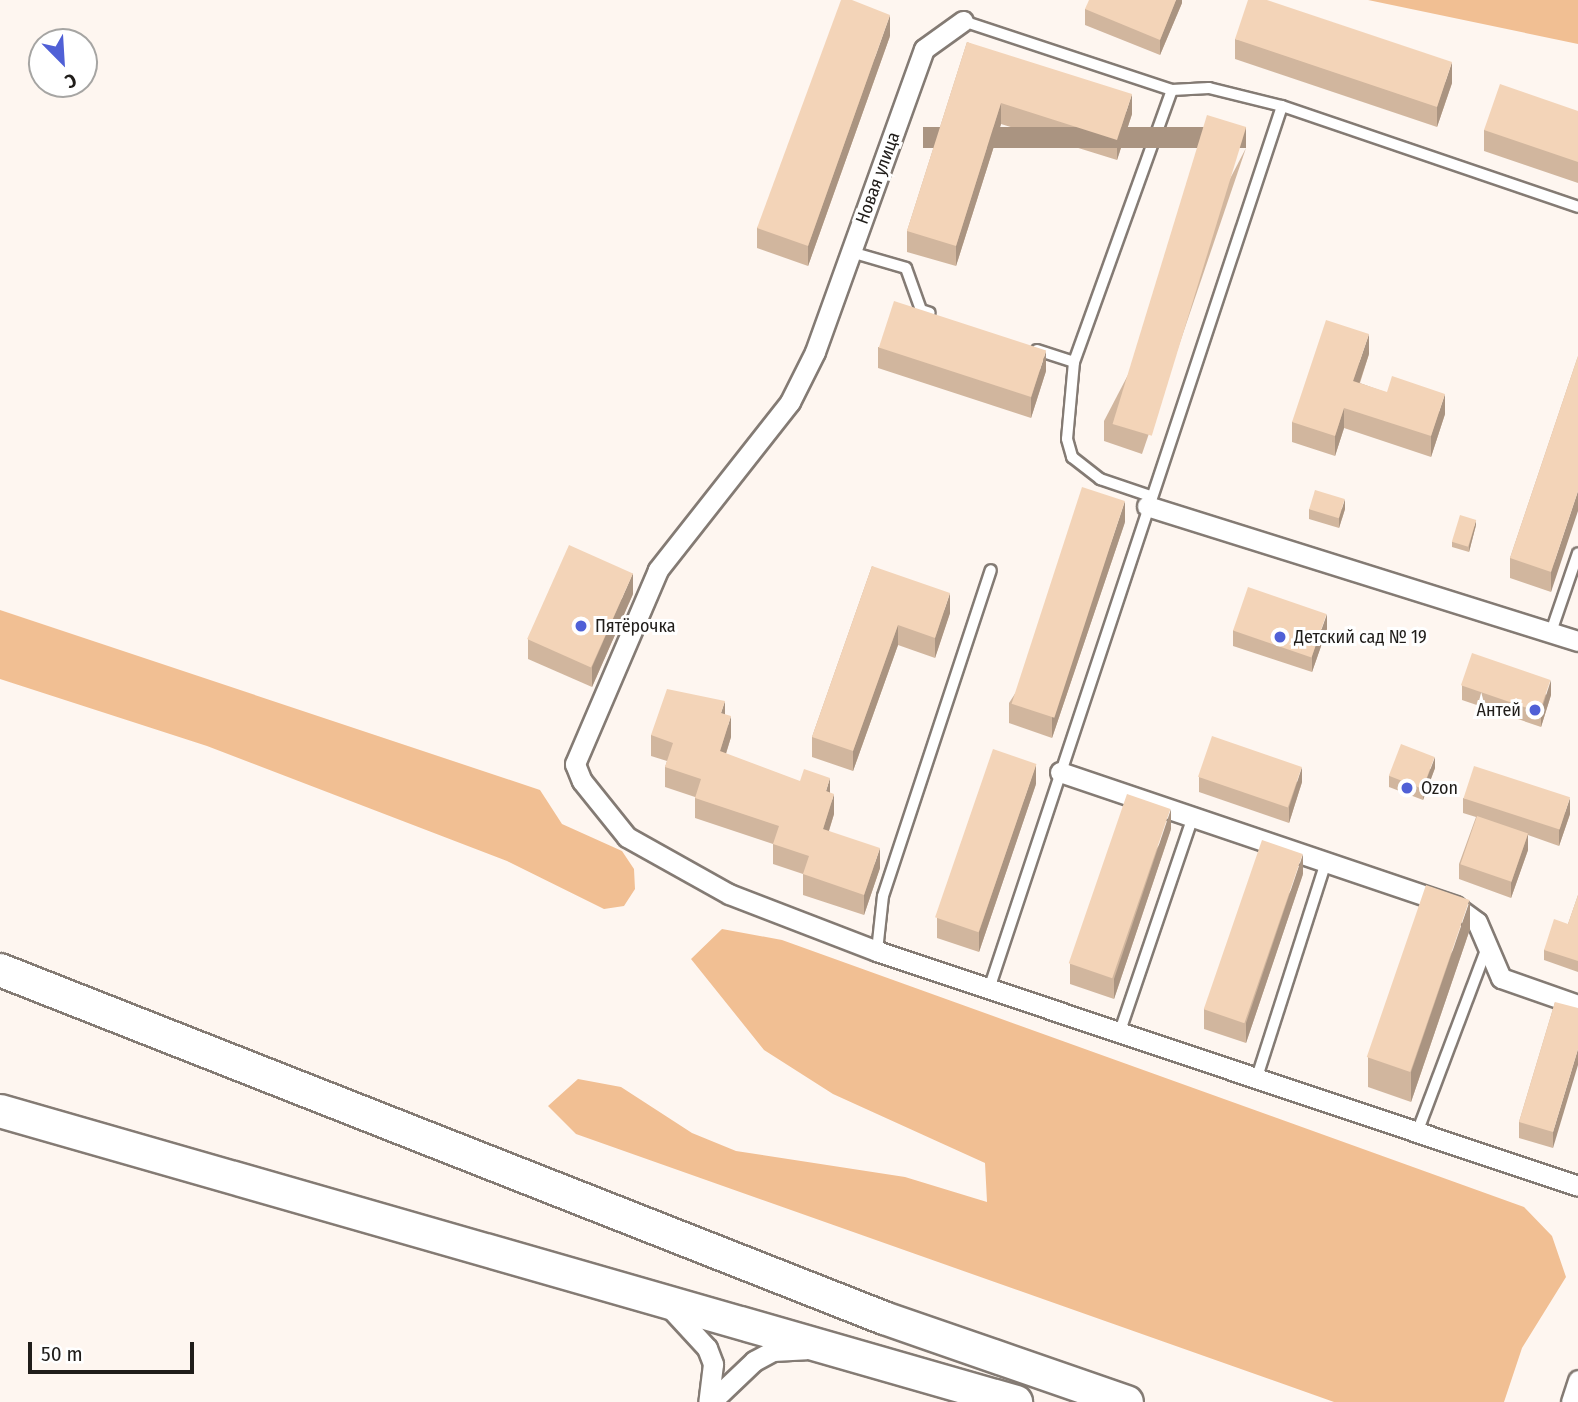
<!DOCTYPE html>
<html>
<head>
<meta charset="utf-8">
<style>
  body { margin:0 }
  #map { position:relative; width:1578px; height:1402px; overflow:hidden; background:#fef6f0; font-family:"Fira Sans Condensed",sans-serif }
  div>[style] { position:absolute }
  [style*='--x'] { left:calc(var(--x)*1px); top:calc(var(--y)*1px); width:calc(var(--w)*1px); rotate:calc(var(--a)*1deg) }
  .green>* { inset:0; background:#f1bf93 }
  .roads { filter:drop-shadow(2px 0 #847b74) drop-shadow(-2px 0 #847b74) drop-shadow(0 2px #847b74) drop-shadow(0 -2px #847b74) }
  .service>* { height:10px; margin:-5px; padding:0 5px; transform-origin:5px; border-radius:5px; background:#fff }
  .minor>* { height:19px; margin:-9.5px; padding:0 9.5px; transform-origin:9.5px; border-radius:9.5px; background:#fff }
  .trunk>* { height:32px; margin:-16px; padding:0 16px; transform-origin:16px; border-radius:16px; background:#fff }
  .wall>* { inset:0; background:#d1b69e }
  .shaded-wall>* { inset:0; background:#aa9481; transform-origin:0 0 }
  .building>* { inset:0; background:#f3d4b8; transform-origin:0 0 }
  .dots>* { width:19px; height:19px; translate:-50% -50%; box-sizing:border-box; border:4px solid #fff; border-radius:50% }
  span { translate:-50% -50%; white-space:nowrap; text-align:center; line-height:1.15; -webkit-text-stroke:6px #fff; paint-order:stroke }
  .street-label { font-size:18px; color:#201d1a }
  .poi-label { font-size:18px; color:#201d1a }
  .left { translate:0 -50%; text-align:left }
  .right { translate:-100% -50%; text-align:right }
  .north { position:absolute; left:28px; top:28px; width:70px; height:70px; box-sizing:border-box; background:#fff; border:2px solid #a6a5a3; border-radius:50%; rotate:156deg; font-size:19px; font-weight:700; line-height:28px; text-align:center; color:#201d1a }
  .north::after { content:''; display:block; margin:auto; width:24px; height:32px; background:#5060d6; clip-path:polygon(50% 0,100% 100%,50% 72%,0 100%) }
  .scale { position:absolute; left:28px; top:1342px; width:166px; height:32px; box-sizing:border-box; border:4px solid #201d1a; border-top:0; padding-left:9px; font-size:21px; line-height:24px; white-space:nowrap; color:#201d1a; -webkit-text-stroke:5px #fff; paint-order:stroke }
</style>
</head>
<body>
<div id="map">
  <div class="green">
    <div style="clip-path:polygon(1368px 0,1578px 0,1578px 44px)"></div>
    <div style="clip-path:polygon(0 610px,540px 790px,562px 824px,622px 851px,634px 869px,635px 889px,624px 906px,604px 909px,507px 861px,207px 746px,0 679px)"></div>
    <div style="clip-path:polygon(722px 929px,782px 940px,1524px 1207px,1552px 1236px,1566px 1277px,1522px 1348px,1504px 1402px,1334px 1402px,576px 1134px,548px 1106px,578px 1079px,621px 1087px,692px 1133px,736px 1151px,905px 1177px,987px 1202px,985px 1163px,833px 1094px,764px 1050px,691px 959px)"></div>
  </div>
  <div class="roads">
    <div class="service">
      <div style="--x:963;--y:21;--w:220;--a:18.3"></div>
      <div style="--x:1172;--y:90;--w:37;--a:-3"></div>
      <div style="--x:1209;--y:88;--w:75;--a:13.9"></div>
      <div style="--x:851;--y:252;--w:57;--a:16.2"></div>
      <div style="--x:906;--y:268;--w:45;--a:70.3"></div>
      <div style="--x:921;--y:310;--w:9;--a:18"></div>
      <div style="--x:1037;--y:350;--w:39;--a:18"></div>
      <div style="--x:1074;--y:362;--w:77;--a:95.2"></div>
      <div style="--x:1067;--y:439;--w:19;--a:74"></div>
      <div style="--x:1072;--y:457;--w:36;--a:38"></div>
      <div style="--x:1100;--y:479;--w:53;--a:18.8"></div>
      <div style="--x:1074;--y:362;--w:289;--a:-70.2"></div>
      <div style="--x:1551;--y:632;--w:83;--a:-71.1"></div>
      <div style="--x:877;--y:951;--w:55;--a:-83.8"></div>
      <div style="--x:883;--y:896;--w:343;--a:-71.7"></div>
      <div style="--x:989;--y:989;--w:930;--a:-71.64"></div>
      <div style="--x:1282;--y:106;--w:313;--a:18.8"></div>
      <div style="--x:1120;--y:1031;--w:226;--a:-71.2"></div>
      <div style="--x:1257;--y:1077;--w:226;--a:-72.2"></div>
      <div style="--x:1418;--y:1130;--w:192;--a:-69.3"></div>
    </div>
    <div class="minor">
      <div style="--x:963;--y:21;--w:48;--a:144.3"></div>
      <div style="--x:924;--y:49;--w:322;--a:109.8"></div>
      <div style="--x:815;--y:352;--w:56;--a:116.6"></div>
      <div style="--x:790;--y:402;--w:214;--a:128.2"></div>
      <div style="--x:658;--y:570;--w:211;--a:113.2"></div>
      <div style="--x:575;--y:764;--w:18;--a:68"></div>
      <div style="--x:582;--y:781;--w:72;--a:51.2"></div>
      <div style="--x:627;--y:837;--w:117;--a:29.2"></div>
      <div style="--x:729;--y:894;--w:159;--a:21.1"></div>
      <div style="--x:877;--y:951;--w:739;--a:18.53"></div>
      <div style="--x:1147;--y:506;--w:452;--a:17.4"></div>
      <div style="--x:1060;--y:772;--w:417;--a:18.7"></div>
      <div style="--x:1455;--y:906;--w:27;--a:36"></div>
      <div style="--x:1477;--y:922;--w:61;--a:66.8"></div>
      <div style="--x:1501;--y:978;--w:82;--a:19.3"></div>
      <div style="--x:671;--y:1309;--w:53;--a:47.3"></div>
      <div style="--x:707;--y:1348;--w:17;--a:69"></div>
      <div style="--x:713;--y:1364;--w:38;--a:97"></div>
      <div style="--x:711;--y:1402;--w:59;--a:-43.6"></div>
      <div style="--x:754;--y:1361;--w:21;--a:-28"></div>
      <div style="--x:773;--y:1351;--w:33;--a:-3"></div>
      <div style="--x:1571;--y:1402;--w:23;--a:-72"></div>
    </div>
    <div class="trunk">
      <div style="--x:0;--y:970;--w:950;--a:21.49"></div>
      <div style="--x:884;--y:1318;--w:257;--a:19.1"></div>
      <div style="--x:0;--y:1111;--w:1057;--a:15.98"></div>
    </div>
  </div>
  <div class="wall">
    <div style="clip-path:polygon(1182px 0,1182px 3px,1160px 55px,1085px 25px,1085px 9px)"></div>
    <div style="clip-path:polygon(890px 36px,808px 266px,757px 248px,757px 228px)"></div>
    <div style="clip-path:polygon(1235px 39px,1452px 83px,1437px 127px,1235px 59px)"></div>
    <div style="clip-path:polygon(967px 42px,1132px 114px,1117px 160px,1001px 124px,956px 266px,907px 252px,907px 231px)"></div>
    <div style="clip-path:polygon(1578px 111px,1578px 183px,1484px 151px,1484px 130px)"></div>
    <div style="clip-path:polygon(1246px 148px,1142px 454px,1104px 441px,1104px 421px)"></div>
    <div style="clip-path:polygon(878px 347px,1046px 371px,1031px 418px,878px 368px)"></div>
    <div style="clip-path:polygon(1369px 354px,1360px 383px,1445px 414px,1431px 457px,1344px 428px,1335px 456px,1292px 442px,1292px 422px)"></div>
    <div style="clip-path:polygon(1578px 356px,1551px 592px,1510px 578px,1510px 558px)"></div>
    <div style="clip-path:polygon(1309px 509px,1345px 509px,1339px 528px,1309px 519px)"></div>
    <div style="clip-path:polygon(1125px 522px,1052px 738px,1009px 723px,1009px 703px)"></div>
    <div style="clip-path:polygon(1476px 525px,1469px 552px,1452px 547px,1452px 542px)"></div>
    <div style="clip-path:polygon(872px 566px,950px 613px,935px 658px,898px 645px,853px 771px,812px 757px,812px 737px)"></div>
    <div style="clip-path:polygon(633px 594px,592px 687px,528px 659px,528px 639px)"></div>
    <div style="clip-path:polygon(1327px 629px,1312px 672px,1233px 646px,1233px 630px)"></div>
    <div style="clip-path:polygon(1462px 685px,1551px 695px,1541px 727px,1462px 700px)"></div>
    <div style="clip-path:polygon(725px 715px,731px 737px,726px 754px,830px 793px,834px 814px,829px 831px,880px 868px,864px 915px,803px 895px,803px 874px,773px 864px,773px 844px,695px 818px,695px 797px,665px 787px,665px 767px,667px 761px,651px 756px,651px 735px)"></div>
    <div style="clip-path:polygon(1435px 768px,1423px 800px,1389px 787px,1389px 776px)"></div>
    <div style="clip-path:polygon(1199px 777px,1302px 782px,1289px 823px,1199px 792px)"></div>
    <div style="clip-path:polygon(1036px 784px,979px 952px,937px 938px,937px 918px)"></div>
    <div style="clip-path:polygon(1463px 798px,1570px 814px,1559px 846px,1528px 835px,1528px 850px,1511px 898px,1459px 879px,1459px 864px,1476px 817px,1463px 813px)"></div>
    <div style="clip-path:polygon(1171px 829px,1114px 999px,1070px 984px,1070px 964px)"></div>
    <div style="clip-path:polygon(1303px 874px,1246px 1043px,1204px 1029px,1204px 1009px)"></div>
    <div style="clip-path:polygon(1578px 895px,1578px 972px,1544px 960px,1544px 950px,1568px 924px)"></div>
    <div style="clip-path:polygon(1470px 929px,1411px 1102px,1368px 1087px,1368px 1057px)"></div>
    <div style="clip-path:polygon(1555px 1002px,1553px 1148px,1519px 1138px,1519px 1122px)"></div>
  </div>
  <div class="shaded-wall">
    <div style="clip-path:polygon(1176px 0,1182px 0,1182px 3px,1160px 55px,1160px 40px)"></div>
    <div style="clip-path:polygon(890px 15px,890px 36px,808px 266px,808px 246px)"></div>
    <div style="clip-path:polygon(1452px 62px,1452px 83px,1437px 127px,1437px 107px)"></div>
    <div style="clip-path:polygon(1132px 94px,1132px 114px,1117px 160px,1117px 140px)"></div>
    <div style="clip-path:polygon(1001px 103px,1001px 124px,956px 266px,956px 246px)"></div>
    <div style="left:1246px;top:127px;width:21px;height:323px;rotate:90deg"></div>
    <div style="clip-path:polygon(1369px 334px,1369px 354px,1353px 402px,1353px 381px)"></div>
    <div style="clip-path:polygon(1046px 351px,1046px 371px,1031px 418px,1031px 398px)"></div>
    <div style="clip-path:polygon(1445px 394px,1445px 414px,1431px 457px,1431px 436px)"></div>
    <div style="clip-path:polygon(1344px 408px,1344px 428px,1335px 456px,1335px 436px)"></div>
    <div style="clip-path:polygon(1578px 491px,1578px 511px,1551px 592px,1551px 572px)"></div>
    <div style="clip-path:polygon(1345px 499px,1345px 509px,1339px 528px,1339px 518px)"></div>
    <div style="clip-path:polygon(1125px 501px,1125px 522px,1052px 738px,1052px 718px)"></div>
    <div style="clip-path:polygon(1476px 520px,1476px 525px,1469px 552px,1469px 546px)"></div>
    <div style="clip-path:polygon(633px 573px,633px 594px,592px 687px,592px 667px)"></div>
    <div style="clip-path:polygon(950px 593px,950px 613px,935px 658px,935px 638px)"></div>
    <div style="clip-path:polygon(1327px 614px,1327px 629px,1312px 672px,1312px 656px)"></div>
    <div style="clip-path:polygon(898px 625px,898px 645px,853px 771px,853px 751px)"></div>
    <div style="clip-path:polygon(1551px 680px,1551px 695px,1541px 727px,1541px 711px)"></div>
    <div style="clip-path:polygon(725px 701px,725px 722px,721px 713px)"></div>
    <div style="clip-path:polygon(731px 716px,731px 737px,720px 772px,720px 751px)"></div>
    <div style="clip-path:polygon(1435px 757px,1435px 768px,1423px 800px,1423px 789px)"></div>
    <div style="clip-path:polygon(1036px 764px,1036px 784px,979px 952px,979px 932px)"></div>
    <div style="clip-path:polygon(1302px 767px,1302px 782px,1289px 823px,1289px 807px)"></div>
    <div style="clip-path:polygon(830px 778px,830px 799px,826px 791px)"></div>
    <div style="clip-path:polygon(834px 794px,834px 814px,823px 849px,823px 829px)"></div>
    <div style="clip-path:polygon(1570px 798px,1570px 814px,1559px 846px,1559px 830px)"></div>
    <div style="clip-path:polygon(1171px 809px,1171px 829px,1114px 999px,1114px 979px)"></div>
    <div style="clip-path:polygon(1528px 834px,1528px 850px,1511px 898px,1511px 883px)"></div>
    <div style="clip-path:polygon(880px 848px,880px 868px,864px 915px,864px 895px)"></div>
    <div style="clip-path:polygon(1303px 854px,1303px 874px,1246px 1043px,1246px 1023px)"></div>
    <div style="clip-path:polygon(1470px 900px,1470px 929px,1411px 1102px,1411px 1072px)"></div>
    <div style="clip-path:polygon(1578px 1049px,1578px 1065px,1553px 1148px,1553px 1132px)"></div>
  </div>
  <div class="building">
    <div style="clip-path:polygon(841px 0,852px 0,890px 15px,808px 246px,757px 228px)"></div>
    <div style="clip-path:polygon(1089px 0,1176px 0,1160px 40px,1085px 9px)"></div>
    <div style="clip-path:polygon(1248px 0,1267px 0,1452px 62px,1437px 107px,1235px 39px)"></div>
    <div style="clip-path:polygon(967px 42px,1132px 94px,1117px 140px,1001px 103px,956px 246px,907px 231px)"></div>
    <div style="clip-path:polygon(1500px 84px,1578px 111px,1578px 162px,1484px 130px)"></div>
    <div style="left:1207px;top:115px;width:41px;height:323px;rotate:17deg"></div>
    <div style="left:894px;top:301px;width:160px;height:49px;rotate:18deg"></div>
    <div style="clip-path:polygon(1326px 320px,1369px 334px,1353px 381px,1387px 392px,1392px 376px,1445px 394px,1431px 436px,1344px 408px,1335px 436px,1292px 422px)"></div>
    <div style="clip-path:polygon(1578px 356px,1578px 491px,1551px 572px,1510px 558px)"></div>
    <div style="left:1082px;top:487px;width:45px;height:228px;rotate:18deg"></div>
    <div style="left:1315px;top:490px;width:31px;height:20px;rotate:17deg"></div>
    <div style="left:1460px;top:515px;width:17px;height:28px;rotate:17deg"></div>
    <div style="left:569px;top:545px;width:70px;height:103px;rotate:24deg"></div>
    <div style="clip-path:polygon(872px 566px,950px 593px,935px 638px,898px 625px,853px 751px,812px 737px)"></div>
    <div style="left:1248px;top:587px;width:83px;height:46px;rotate:19deg"></div>
    <div style="left:1472px;top:653px;width:83px;height:34px;rotate:19deg"></div>
    <div style="clip-path:polygon(667px 689px,725px 701px,721px 713px,731px 716px,720px 751px,800px 781px,804px 769px,830px 778px,826px 791px,834px 794px,823px 829px,880px 848px,864px 895px,803px 874px,809px 856px,773px 844px,779px 826px,695px 798px,701px 779px,665px 767px,673px 743px,651px 735px)"></div>
    <div style="left:1212px;top:736px;width:95px;height:43px;rotate:19deg"></div>
    <div style="left:1401px;top:744px;width:36px;height:34px;rotate:21deg"></div>
    <div style="left:993px;top:749px;width:46px;height:178px;rotate:19deg"></div>
    <div style="left:1474px;top:766px;width:101px;height:34px;rotate:18deg"></div>
    <div style="left:1127px;top:794px;width:46px;height:179px;rotate:19deg"></div>
    <div style="left:1477px;top:816px;width:54px;height:51px;rotate:19deg"></div>
    <div style="left:1262px;top:840px;width:43px;height:179px;rotate:19deg"></div>
    <div style="left:1426px;top:885px;width:46px;height:182px;rotate:19deg"></div>
    <div style="clip-path:polygon(1578px 895px,1578px 961px,1544px 950px,1554px 919px,1568px 924px)"></div>
    <div style="clip-path:polygon(1555px 1002px,1578px 1008px,1578px 1049px,1553px 1132px,1519px 1122px)"></div>
  </div>
  <div class="dots">
    <div style="left:581px;top:626px;background:#5060d6"></div>
    <div style="left:1280px;top:637px;background:#5060d6"></div>
    <div style="left:1535px;top:710px;background:#5060d6"></div>
    <div style="left:1407px;top:788px;background:#5060d6"></div>
  </div>
  <div class="street-label">
    <span style="left:878px;top:178px;rotate:-70deg">Новая улица</span>
  </div>
  <div class="poi-label">
    <span class="left" style="left:595px;top:626px">Пятёрочка</span>
    <span class="left" style="left:1294px;top:637px">Детский сад № 19</span>
    <span class="right" style="left:1521px;top:710px">Антей</span>
    <span class="left" style="left:1421px;top:788px">Ozon</span>
  </div>
  <div class="north">С</div>
  <div class="scale">50 m</div>
</div>
</body>
</html>
